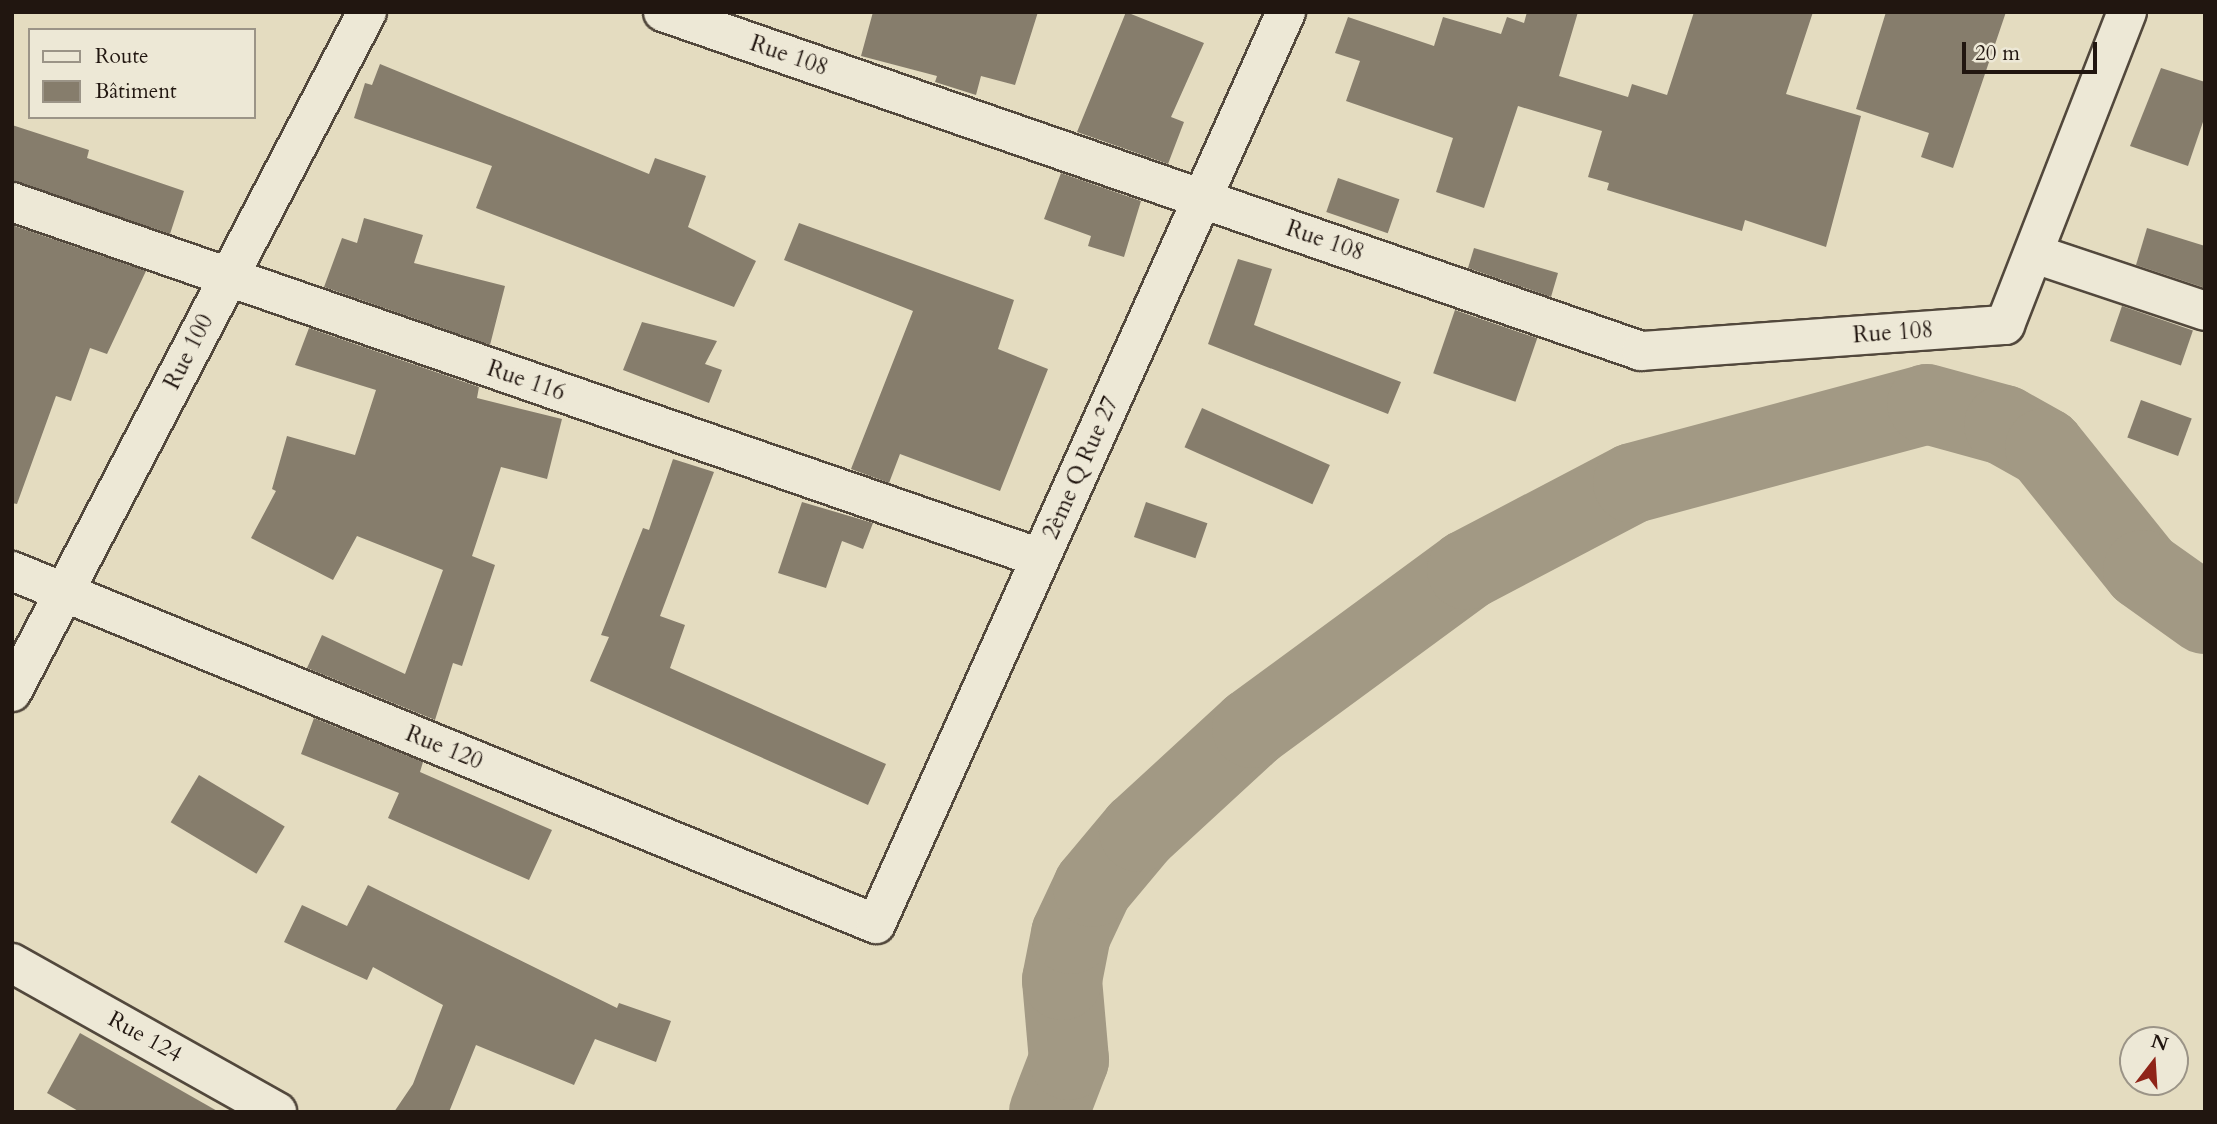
<!DOCTYPE html>
<html>
<head>
<meta charset="utf-8">
<style>
  body { margin:0 }
  #map { position:relative; width:2217px; height:1124px; overflow:hidden; background:#e4dcc0; font-family:Cardo,serif }
  div>[style] { position:absolute }
  [style*='--x'] { left:calc(var(--x)*1px); top:calc(var(--y)*1px); width:calc(var(--w)*1px); rotate:calc(var(--a)*1deg) }
  .river>* { height:80px; margin:-40px; padding:0 40px; transform-origin:40px; border-radius:40px; background:#a29984 }
  .building>* { inset:0; background:#867d6c; transform-origin:0 0 }
  .roads { filter:drop-shadow(2px 0 #52483c) drop-shadow(-2px 0 #52483c) drop-shadow(0 2px #52483c) drop-shadow(0 -2px #52483c) }
  .minor>* { height:38px; margin:-19px; padding:0 19px; transform-origin:19px; border-radius:19px; background:#ede8d6 }
  span { translate:-50% -50%; white-space:nowrap; text-align:center; line-height:1.15; -webkit-text-stroke:7px #ede8d6; paint-order:stroke }
  .street-label { font-size:23px; color:#211610 }
  .frame { position:absolute; inset:0; border:14px solid #211610; pointer-events:none }
  .legend { position:absolute; left:28px; top:28px; width:228px; height:91px; box-sizing:border-box; background:#ede8d6; border:2px solid #9b9487; margin:0; padding:9px 12px; list-style:none; font-size:21px; color:#211610 }
  .legend li { display:flex; align-items:center; gap:14px; height:35px }
  .legend b { width:35px; border:2px solid #9b9487 }
  .north { position:absolute; left:2119px; top:1026px; width:70px; height:70px; box-sizing:border-box; background:#ede8d6; border:2px solid #9b9487; border-radius:50%; rotate:17deg; font-size:19px; font-weight:700; line-height:28px; text-align:center; color:#211610 }
  .north::after { content:''; display:block; margin:auto; width:24px; height:32px; background:#8f2418; clip-path:polygon(50% 0,100% 100%,50% 72%,0 100%) }
  .scale { position:absolute; left:1962px; top:42px; width:135px; height:32px; box-sizing:border-box; border:4px solid #211610; border-top:0; padding-left:9px; font-size:21px; line-height:24px; white-space:nowrap; color:#211610; -webkit-text-stroke:5px #ede8d6; paint-order:stroke }
</style>
</head>
<body>
<div id="map">
  <div class="river">
    <div style="--x:1049;--y:1112;--w:56;--a:-69"></div>
    <div style="--x:1069;--y:1060;--w:80;--a:-95"></div>
    <div style="--x:1062;--y:980;--w:47;--a:-78.9"></div>
    <div style="--x:1071;--y:934;--w:52;--a:-64.9"></div>
    <div style="--x:1093;--y:887;--w:72;--a:-50.1"></div>
    <div style="--x:1139;--y:832;--w:154;--a:-42.6"></div>
    <div style="--x:1252;--y:728;--w:267;--a:-36.3"></div>
    <div style="--x:1467;--y:570;--w:187;--a:-27.7"></div>
    <div style="--x:1633;--y:483;--w:304;--a:-15"></div>
    <div style="--x:1927;--y:404;--w:80;--a:15.3"></div>
    <div style="--x:2004;--y:425;--w:47;--a:29.3"></div>
    <div style="--x:2045;--y:448;--w:156;--a:51.2"></div>
    <div style="--x:2143;--y:570;--w:76;--a:35.4"></div>
  </div>
  <div class="building">
    <div style="clip-path:polygon(873px 12px,1038px 12px,1015px 85px,981px 76px,976px 95px,935px 82px,937px 76px,861px 56px)"></div>
    <div style="clip-path:polygon(1126px 12px,1204px 43px,1171px 117px,1184px 122px,1168px 164px,1077px 132px)"></div>
    <div style="clip-path:polygon(1527px 12px,1578px 12px,1559px 76px,1628px 97px,1632px 84px,1667px 95px,1694px 12px,1813px 12px,1786px 94px,1861px 116px,1826px 247px,1745px 220px,1742px 231px,1607px 190px,1609px 183px,1588px 177px,1602px 131px,1518px 106px,1484px 208px,1436px 192px,1453px 138px,1346px 101px,1360px 61px,1335px 53px,1348px 17px,1434px 46px,1443px 17px,1501px 34px,1507px 17px,1524px 23px)"></div>
    <div style="clip-path:polygon(1886px 12px,2006px 12px,1953px 168px,1921px 157px,1929px 133px,1856px 109px)"></div>
    <div style="clip-path:polygon(380px 64px,649px 174px,655px 158px,706px 176px,688px 227px,756px 261px,734px 307px,476px 208px,492px 166px,354px 118px,365px 83px,372px 85px)"></div>
    <div style="clip-path:polygon(2161px 68px,2205px 82px,2205px 116px,2188px 166px,2130px 146px)"></div>
    <div style="clip-path:polygon(12px 125px,89px 150px,87px 158px,184px 191px,170px 234px,12px 181px)"></div>
    <div style="clip-path:polygon(1061px 173px,1141px 201px,1124px 257px,1088px 246px,1091px 236px,1044px 219px)"></div>
    <div style="left:1338px;top:178px;width:65px;height:36px;rotate:19deg"></div>
    <div style="clip-path:polygon(364px 218px,423px 235px,414px 263px,505px 286px,490px 345px,324px 287px,342px 238px,357px 243px)"></div>
    <div style="clip-path:polygon(799px 223px,1014px 300px,998px 349px,1048px 369px,1000px 491px,900px 454px,889px 483px,851px 469px,913px 311px,784px 260px)"></div>
    <div style="clip-path:polygon(12px 225px,146px 271px,107px 354px,90px 348px,71px 401px,56px 396px,17px 504px,12px 503px)"></div>
    <div style="clip-path:polygon(2147px 228px,2205px 246px,2205px 288px,2136px 265px)"></div>
    <div style="clip-path:polygon(1474px 248px,1558px 273px,1551px 297px,1468px 268px)"></div>
    <div style="clip-path:polygon(1238px 259px,1272px 269px,1254px 325px,1401px 382px,1388px 414px,1208px 344px)"></div>
    <div style="left:2122px;top:306px;width:75px;height:37px;rotate:19deg"></div>
    <div style="left:1455px;top:310px;width:87px;height:67px;rotate:19deg"></div>
    <div style="clip-path:polygon(642px 322px,717px 341px,705px 364px,722px 370px,709px 403px,623px 370px)"></div>
    <div style="clip-path:polygon(309px 328px,479px 387px,477px 398px,562px 419px,547px 479px,501px 467px,472px 556px,495px 565px,462px 666px,453px 663px,435px 720px,307px 668px,322px 635px,405px 674px,443px 570px,357px 536px,333px 580px,251px 538px,276px 491px,272px 489px,287px 436px,355px 455px,376px 390px,295px 365px)"></div>
    <div style="left:2141px;top:400px;width:54px;height:40px;rotate:20deg"></div>
    <div style="left:1202px;top:408px;width:140px;height:43px;rotate:24deg"></div>
    <div style="clip-path:polygon(673px 459px,714px 472px,660px 616px,685px 625px,670px 668px,886px 764px,868px 805px,590px 681px,609px 637px,601px 635px,643px 528px,649px 530px)"></div>
    <div style="clip-path:polygon(802px 502px,873px 523px,863px 549px,842px 541px,826px 588px,778px 573px)"></div>
    <div style="left:1146px;top:502px;width:65px;height:37px;rotate:19deg"></div>
    <div style="clip-path:polygon(314px 718px,423px 762px,420px 772px,552px 830px,529px 880px,388px 818px,399px 793px,301px 754px)"></div>
    <div style="left:199px;top:775px;width:100px;height:55px;rotate:31deg"></div>
    <div style="clip-path:polygon(368px 885px,617px 1008px,619px 1003px,671px 1021px,656px 1062px,595px 1039px,574px 1085px,476px 1045px,449px 1112px,394px 1112px,413px 1084px,443px 1005px,373px 967px,367px 980px,284px 942px,302px 905px,347px 926px)"></div>
    <div style="clip-path:polygon(80px 1033px,219px 1112px,80px 1112px,47px 1093px)"></div>
  </div>
  <div class="roads">
    <div class="minor">
      <div style="--x:663;--y:12;--w:1035;--a:19.12"></div>
      <div style="--x:1641;--y:351;--w:365;--a:-4.1"></div>
      <div style="--x:2005;--y:325;--w:336;--a:-68.7"></div>
      <div style="--x:12;--y:202;--w:1088;--a:19.1"></div>
      <div style="--x:2035;--y:254;--w:179;--a:18.5"></div>
      <div style="--x:12;--y:571;--w:933;--a:22.22"></div>
      <div style="--x:876;--y:924;--w:1000;--a:-65.79"></div>
      <div style="--x:12;--y:692;--w:767;--a:-62.43"></div>
      <div style="--x:12;--y:963;--w:304;--a:29.3"></div>
    </div>
  </div>
  <div class="street-label">
    <span style="left:789px;top:56px;rotate:19deg">Rue 108</span>
    <span style="left:1325px;top:241px;rotate:19deg">Rue 108</span>
    <span style="left:1893px;top:333px;rotate:-4deg">Rue 108</span>
    <span style="left:189px;top:352px;rotate:-63deg">Rue 100</span>
    <span style="left:526px;top:381px;rotate:19deg">Rue 116</span>
    <span style="left:1081px;top:468px;rotate:-66deg">2ème Q Rue 27</span>
    <span style="left:444px;top:748px;rotate:22deg">Rue 120</span>
    <span style="left:145px;top:1037px;rotate:29deg">Rue 124</span>
  </div>
  <div class="frame"></div>
  <ul class="legend">
  <li><b style="height:9px;background:#ede8d6"></b>Route</li>
  <li><b style="height:19px;background:#867d6c"></b>Bâtiment</li>
  </ul>
  <div class="north">N</div>
  <div class="scale">20 m</div>
</div>
</body>
</html>
